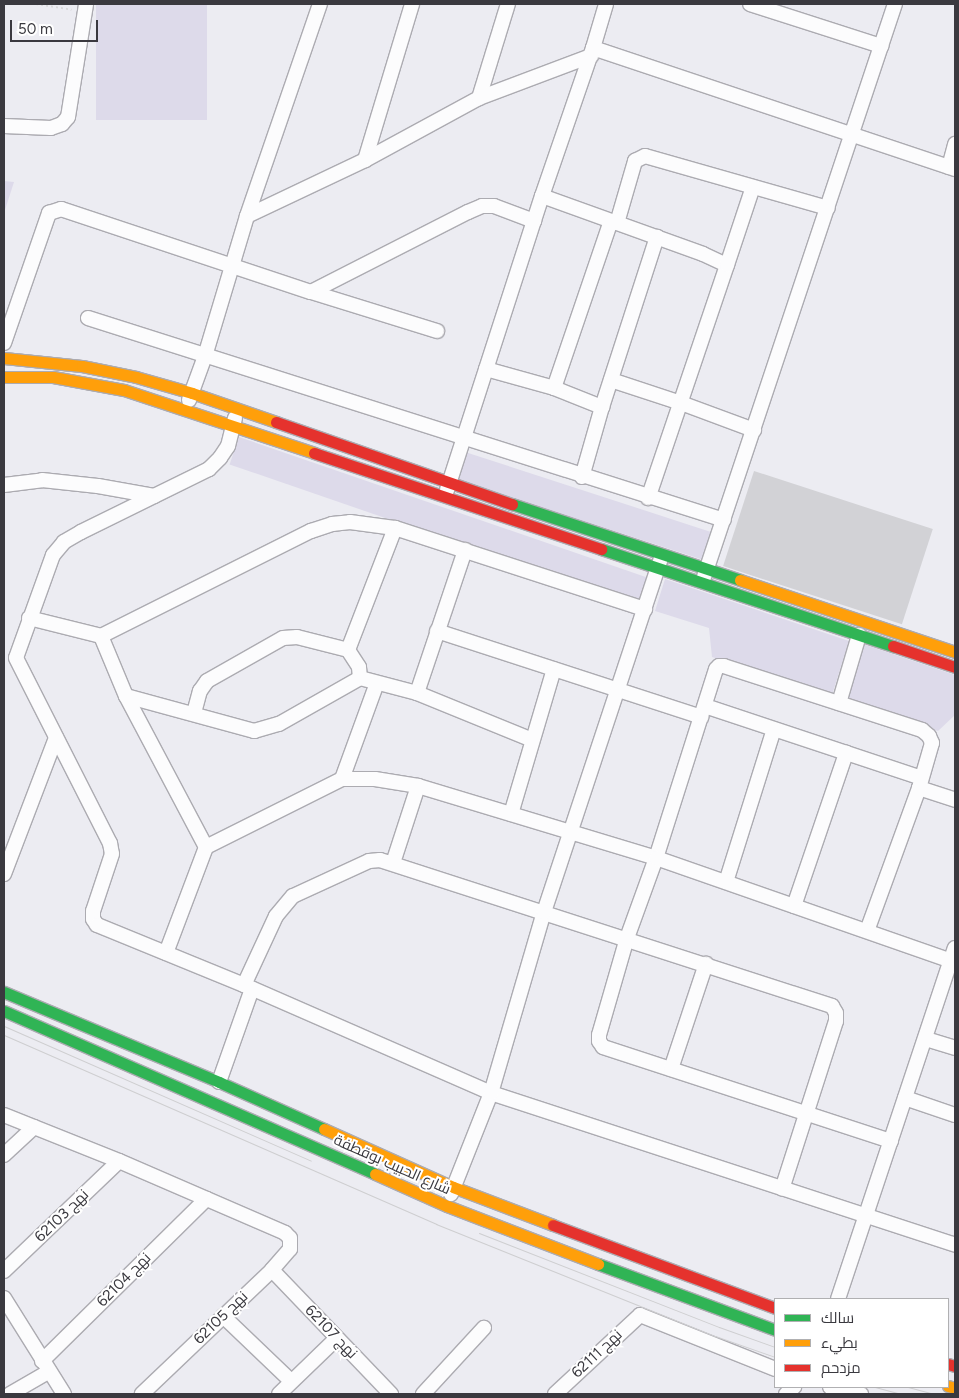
<!DOCTYPE html>
<html>
<head>
<meta charset="utf-8">
<style>
  body { margin:0 }
  #map { position:relative; width:959px; height:1398px; overflow:hidden; background:#ececf2; font-family:Figtree,Cairo,sans-serif }
  div>[style] { position:absolute }
  [style*='--x'] { left:calc(var(--x)*1px); top:calc(var(--y)*1px); width:calc(var(--w)*1px); rotate:calc(var(--a)*1deg) }
  .green>* { inset:0; background:#dddaea; transform-origin:0 0 }
  .building>* { inset:0; background:#d2d2d6; transform-origin:0 0 }
  .path>* { height:2px; margin-top:-1px; transform-origin:0; background:repeating-linear-gradient(90deg,#d8d8da 0 2.5px,transparent 0 5px) }
  .roads { filter:drop-shadow(1px 0 #acabb1) drop-shadow(-1px 0 #acabb1) drop-shadow(0 1px #acabb1) drop-shadow(0 -1px #acabb1) }
  .street>* { height:14px; margin:-7px; padding:0 7px; transform-origin:7px; border-radius:7px; background:#fcfcfd }
  .fast>* { height:11px; margin:-5.5px; padding:0 5.5px; transform-origin:5.5px; border-radius:5.5px; background:#30b455 }
  .slow>* { height:11px; margin:-5.5px; padding:0 5.5px; transform-origin:5.5px; border-radius:5.5px; background:#ff9f0a }
  .jam>* { height:11px; margin:-5.5px; padding:0 5.5px; transform-origin:5.5px; border-radius:5.5px; background:#e5322d }
  .tram>* { height:1px; margin:-0.5px; padding:0 0.5px; transform-origin:0.5px; border-radius:0.5px; background:#ceced0 }
  span { translate:-50% -50%; white-space:nowrap; text-align:center; line-height:1.15; -webkit-text-stroke:4px #fff; paint-order:stroke }
  .street-label { font-size:15px; color:#3a393f }
  .frame { position:absolute; inset:0; border:5px solid #3a393f; pointer-events:none }
  .legend { position:absolute; left:774px; top:1298px; width:175px; height:90px; box-sizing:border-box; background:#fff; border:1px solid #b0b0b2; margin:0; padding:6px 9px; list-style:none; font-size:15px; color:#3a393f }
  .legend li { display:flex; align-items:center; gap:10px; height:25px }
  .legend b { width:25px; border:1px solid #b0b0b2 }
  .scale { position:absolute; left:10px; top:20px; width:88px; height:22px; box-sizing:border-box; border:2px solid #3a393f; border-top:0; padding-left:6px; font-size:15px; line-height:18px; white-space:nowrap; color:#3a393f; -webkit-text-stroke:4px #fff; paint-order:stroke }
</style>
</head>
<body>
<div id="map">
  <div class="green">
    <div style="left:96px;top:4px;width:111px;height:116px"></div>
    <div style="clip-path:polygon(4px 181px,14px 182px,4px 213px)"></div>
    <div style="left:239px;top:437px;width:434px;height:29px;rotate:19deg"></div>
    <div style="left:465px;top:452px;width:261px;height:29px;rotate:18deg"></div>
    <div style="clip-path:polygon(665px 579px,849px 641px,832px 695px,712px 657px,709px 628px,655px 611px)"></div>
    <div style="clip-path:polygon(863px 644px,955px 675px,955px 715px,938px 731px,845px 701px)"></div>
  </div>
  <div class="building">
    <div style="left:754px;top:471px;width:188px;height:100px;rotate:18deg"></div>
  </div>
  <div class="path">
    <div style="--x:36;--y:4;--w:36;--a:9"></div>
  </div>
  <div class="roads">
    <div class="street">
      <div style="--x:750;--y:4;--w:138;--a:17.8"></div>
      <div style="--x:593;--y:48;--w:382;--a:18.5"></div>
      <div style="--x:479;--y:98;--w:98;--a:-72.9"></div>
      <div style="--x:4;--y:126;--w:47;--a:2.4"></div>
      <div style="--x:51;--y:128;--w:12;--a:-20"></div>
      <div style="--x:62;--y:124;--w:9;--a:-49"></div>
      <div style="--x:68;--y:117;--w:114;--a:-80.9"></div>
      <div style="--x:365;--y:160;--w:163;--a:-73.2"></div>
      <div style="--x:949;--y:167;--w:24;--a:-75"></div>
      <div style="--x:542;--y:196;--w:171;--a:19.8"></div>
      <div style="--x:703;--y:254;--w:26;--a:25"></div>
      <div style="--x:727;--y:265;--w:246;--a:108.7"></div>
      <div style="--x:247;--y:216;--w:131;--a:-25.4"></div>
      <div style="--x:365;--y:160;--w:130;--a:-28.5"></div>
      <div style="--x:479;--y:98;--w:120;--a:-20.6"></div>
      <div style="--x:617;--y:223;--w:65;--a:-73.8"></div>
      <div style="--x:635;--y:161;--w:11;--a:-27"></div>
      <div style="--x:645;--y:156;--w:190;--a:15.9"></div>
      <div style="--x:727;--y:265;--w:82;--a:-71.6"></div>
      <div style="--x:311;--y:292;--w:176;--a:-27"></div>
      <div style="--x:468;--y:212;--w:15;--a:-23"></div>
      <div style="--x:482;--y:206;--w:12;--a:0"></div>
      <div style="--x:494;--y:206;--w:43;--a:20.6"></div>
      <div style="--x:88;--y:318;--w:667;--a:17.62"></div>
      <div style="--x:4;--y:343;--w:138;--a:-70.9"></div>
      <div style="--x:49;--y:213;--w:13;--a:-18"></div>
      <div style="--x:61;--y:209;--w:263;--a:18.4"></div>
      <div style="--x:311;--y:292;--w:132;--a:17.2"></div>
      <div style="--x:486;--y:369;--w:71;--a:15.6"></div>
      <div style="--x:554;--y:388;--w:52;--a:21.6"></div>
      <div style="--x:602;--y:407;--w:179;--a:-72.1"></div>
      <div style="--x:611;--y:380;--w:74;--a:18.2"></div>
      <div style="--x:681;--y:403;--w:78;--a:20.3"></div>
      <div style="--x:554;--y:388;--w:176;--a:-71.2"></div>
      <div style="--x:189;--y:400;--w:47;--a:-70"></div>
      <div style="--x:205;--y:356;--w:146;--a:-73.3"></div>
      <div style="--x:247;--y:216;--w:224;--a:-71"></div>
      <div style="--x:235;--y:418;--w:29;--a:104"></div>
      <div style="--x:228;--y:446;--w:14;--a:124"></div>
      <div style="--x:220;--y:458;--w:16;--a:135"></div>
      <div style="--x:209;--y:469;--w:143;--a:153.8"></div>
      <div style="--x:81;--y:532;--w:20;--a:150"></div>
      <div style="--x:64;--y:542;--w:17;--a:130"></div>
      <div style="--x:53;--y:555;--w:109;--a:109.8"></div>
      <div style="--x:16;--y:658;--w:208;--a:63.1"></div>
      <div style="--x:110;--y:843;--w:11;--a:80"></div>
      <div style="--x:112;--y:854;--w:60;--a:108.4"></div>
      <div style="--x:93;--y:911;--w:8;--a:90"></div>
      <div style="--x:93;--y:919;--w:7;--a:56"></div>
      <div style="--x:97;--y:925;--w:159;--a:22.2"></div>
      <div style="--x:244;--y:985;--w:270;--a:23.6"></div>
      <div style="--x:491;--y:1093;--w:488;--a:18.1"></div>
      <div style="--x:582;--y:477;--w:73;--a:-74.1"></div>
      <div style="--x:4;--y:485;--w:38;--a:-7"></div>
      <div style="--x:42;--y:480;--w:56;--a:6.1"></div>
      <div style="--x:98;--y:486;--w:57;--a:10.1"></div>
      <div style="--x:447;--y:490;--w:309;--a:-72.1"></div>
      <div style="--x:542;--y:196;--w:157;--a:-71"></div>
      <div style="--x:593;--y:48;--w:46;--a:-73.5"></div>
      <div style="--x:704;--y:577;--w:604;--a:-71.57"></div>
      <div style="--x:29;--y:618;--w:74;--a:14"></div>
      <div style="--x:101;--y:636;--w:235;--a:-26.6"></div>
      <div style="--x:311;--y:531;--w:22;--a:-18"></div>
      <div style="--x:332;--y:524;--w:18;--a:-6"></div>
      <div style="--x:350;--y:522;--w:45;--a:7.6"></div>
      <div style="--x:395;--y:528;--w:263;--a:18"></div>
      <div style="--x:437;--y:631;--w:278;--a:18"></div>
      <div style="--x:101;--y:636;--w:65;--a:67.4"></div>
      <div style="--x:126;--y:696;--w:171;--a:62.1"></div>
      <div style="--x:348;--y:650;--w:131;--a:-68.9"></div>
      <div style="--x:417;--y:693;--w:151;--a:-71.4"></div>
      <div style="--x:126;--y:696;--w:133;--a:15.3"></div>
      <div style="--x:254;--y:731;--w:26;--a:-16"></div>
      <div style="--x:279;--y:724;--w:93;--a:-29.6"></div>
      <div style="--x:360;--y:678;--w:59;--a:14.7"></div>
      <div style="--x:417;--y:693;--w:124;--a:22.2"></div>
      <div style="--x:839;--y:703;--w:71;--a:-73.6"></div>
      <div style="--x:705;--y:706;--w:228;--a:18.4"></div>
      <div style="--x:194;--y:713;--w:23;--a:-75"></div>
      <div style="--x:200;--y:691;--w:12;--a:-55"></div>
      <div style="--x:207;--y:681;--w:87;--a:-29.5"></div>
      <div style="--x:283;--y:638;--w:14;--a:-4"></div>
      <div style="--x:297;--y:637;--w:53;--a:14.3"></div>
      <div style="--x:348;--y:650;--w:20;--a:57"></div>
      <div style="--x:359;--y:667;--w:11;--a:85"></div>
      <div style="--x:342;--y:779;--w:102;--a:-70"></div>
      <div style="--x:919;--y:788;--w:38;--a:18"></div>
      <div style="--x:511;--y:814;--w:151;--a:-73.5"></div>
      <div style="--x:393;--y:863;--w:81;--a:-72"></div>
      <div style="--x:4;--y:874;--w:146;--a:-69.1"></div>
      <div style="--x:726;--y:882;--w:160;--a:-72.6"></div>
      <div style="--x:794;--y:906;--w:162;--a:-71.2"></div>
      <div style="--x:867;--y:931;--w:152;--a:-70"></div>
      <div style="--x:919;--y:788;--w:47;--a:-73.9"></div>
      <div style="--x:932;--y:743;--w:8;--a:-113"></div>
      <div style="--x:929;--y:736;--w:9;--a:-139"></div>
      <div style="--x:922;--y:730;--w:208;--a:-162.1"></div>
      <div style="--x:724;--y:666;--w:5;--a:180"></div>
      <div style="--x:719;--y:666;--w:4;--a:135"></div>
      <div style="--x:716;--y:669;--w:198;--a:107.6"></div>
      <div style="--x:656;--y:858;--w:85;--a:109.9"></div>
      <div style="--x:627;--y:938;--w:101;--a:106.1"></div>
      <div style="--x:599;--y:1035;--w:6;--a:90"></div>
      <div style="--x:599;--y:1041;--w:7;--a:56"></div>
      <div style="--x:603;--y:1047;--w:303;--a:18.1"></div>
      <div style="--x:166;--y:953;--w:113;--a:-69.3"></div>
      <div style="--x:206;--y:847;--w:152;--a:-26.6"></div>
      <div style="--x:342;--y:779;--w:33;--a:0"></div>
      <div style="--x:375;--y:779;--w:44;--a:9.2"></div>
      <div style="--x:418;--y:786;--w:249;--a:16.8"></div>
      <div style="--x:656;--y:858;--w:317;--a:19.2"></div>
      <div style="--x:244;--y:985;--w:76;--a:-65.1"></div>
      <div style="--x:276;--y:916;--w:26;--a:-50"></div>
      <div style="--x:293;--y:896;--w:84;--a:-24.7"></div>
      <div style="--x:369;--y:861;--w:11;--a:-5"></div>
      <div style="--x:380;--y:860;--w:475;--a:17.9"></div>
      <div style="--x:832;--y:1006;--w:8;--a:60"></div>
      <div style="--x:836;--y:1013;--w:8;--a:90"></div>
      <div style="--x:836;--y:1021;--w:176;--a:107.8"></div>
      <div style="--x:926;--y:1039;--w:30;--a:17"></div>
      <div style="--x:671;--y:1069;--w:111;--a:-71.6"></div>
      <div style="--x:219;--y:1082;--w:99;--a:-70.5"></div>
      <div style="--x:905;--y:1098;--w:53;--a:18.8"></div>
      <div style="--x:4;--y:1115;--w:124;--a:21.8"></div>
      <div style="--x:119;--y:1161;--w:181;--a:23.4"></div>
      <div style="--x:285;--y:1233;--w:7;--a:45"></div>
      <div style="--x:290;--y:1238;--w:11;--a:90"></div>
      <div style="--x:290;--y:1249;--w:28;--a:131"></div>
      <div style="--x:272;--y:1270;--w:180;--a:136.4"></div>
      <div style="--x:4;--y:1155;--w:41;--a:-43"></div>
      <div style="--x:451;--y:1194;--w:109;--a:-68.4"></div>
      <div style="--x:491;--y:1093;--w:189;--a:-73.7"></div>
      <div style="--x:544;--y:912;--w:372;--a:-71.7"></div>
      <div style="--x:272;--y:1270;--w:172;--a:46.2"></div>
      <div style="--x:4;--y:1271;--w:159;--a:-43.7"></div>
      <div style="--x:4;--y:1298;--w:113;--a:58"></div>
      <div style="--x:838;--y:1299;--w:370;--a:-71.6"></div>
      <div style="--x:223;--y:1316;--w:94;--a:43.7"></div>
      <div style="--x:42;--y:1361;--w:231;--a:-44.6"></div>
      <div style="--x:830;--y:1387;--w:32;--a:13"></div>
      <div style="--x:10;--y:1394;--w:44;--a:-30.1"></div>
      <div style="--x:279;--y:1394;--w:79;--a:-44"></div>
      <div style="--x:423;--y:1394;--w:90;--a:-47.3"></div>
      <div style="--x:555;--y:1394;--w:116;--a:-42.9"></div>
      <div style="--x:640;--y:1315;--w:145;--a:21.8"></div>
      <div style="--x:786;--y:1394;--w:11;--a:-41"></div>
    </div>
    <div class="fast">
      <div style="--x:512;--y:504;--w:240;--a:18.4"></div>
      <div style="--x:601;--y:549;--w:308;--a:18.4"></div>
      <div style="--x:4;--y:992;--w:233;--a:22.7"></div>
      <div style="--x:219;--y:1082;--w:115;--a:24.1"></div>
      <div style="--x:4;--y:1011;--w:405;--a:23.7"></div>
      <div style="--x:598;--y:1264;--w:189;--a:20.4"></div>
    </div>
    <div class="slow">
      <div style="--x:4;--y:358;--w:78;--a:5.9"></div>
      <div style="--x:82;--y:366;--w:55;--a:11.5"></div>
      <div style="--x:136;--y:377;--w:58;--a:15.9"></div>
      <div style="--x:192;--y:393;--w:89;--a:19"></div>
      <div style="--x:4;--y:377;--w:49;--a:0"></div>
      <div style="--x:53;--y:377;--w:72;--a:10.4"></div>
      <div style="--x:124;--y:390;--w:200;--a:18.3"></div>
      <div style="--x:740;--y:580;--w:227;--a:18.5"></div>
      <div style="--x:324;--y:1129;--w:141;--a:24.2"></div>
      <div style="--x:453;--y:1187;--w:107;--a:20.8"></div>
      <div style="--x:375;--y:1174;--w:79;--a:24"></div>
      <div style="--x:447;--y:1206;--w:162;--a:21"></div>
      <div style="--x:948;--y:1386;--w:7;--a:16"></div>
    </div>
    <div class="jam">
      <div style="--x:276;--y:422;--w:250;--a:19.2"></div>
      <div style="--x:314;--y:453;--w:303;--a:18.5"></div>
      <div style="--x:893;--y:646;--w:65;--a:18.7"></div>
      <div style="--x:553;--y:1225;--w:237;--a:20.5"></div>
      <div style="--x:948;--y:1364;--w:7;--a:16"></div>
    </div>
  </div>
  <div class="tram">
    <div style="--x:4;--y:1026;--w:335;--a:23.7"></div>
    <div style="--x:4;--y:1035;--w:472;--a:23.6"></div>
    <div style="--x:436;--y:1224;--w:301;--a:21.9"></div>
    <div style="--x:715;--y:1336;--w:64;--a:19.3"></div>
    <div style="--x:479;--y:1233;--w:258;--a:21.4"></div>
    <div style="--x:719;--y:1327;--w:59;--a:19.7"></div>
    <div style="--x:875;--y:1387;--w:27;--a:15"></div>
    <div style="--x:908;--y:1387;--w:27;--a:15"></div>
  </div>
  <div class="street-label">
    <span style="left:392px;top:1165px;rotate:24deg">شارع الحبيب بوقطفة</span>
    <span style="left:62px;top:1216px;rotate:-44deg">نهج 62103</span>
    <span style="left:124px;top:1280px;rotate:-45deg">نهج 62104</span>
    <span style="left:221px;top:1318px;rotate:-44deg">نهج 62105</span>
    <span style="left:331px;top:1332px;rotate:46deg">نهج 62107</span>
    <span style="left:597px;top:1354px;rotate:-43deg">نهج 62111</span>
  </div>
  <div class="frame"></div>
  <ul class="legend">
  <li><b style="height:6px;background:#30b455"></b>سالك</li>
  <li><b style="height:6px;background:#ff9f0a"></b>بطيء</li>
  <li><b style="height:6px;background:#e5322d"></b>مزدحم</li>
  </ul>
  <div class="scale">50 m</div>
</div>
</body>
</html>
